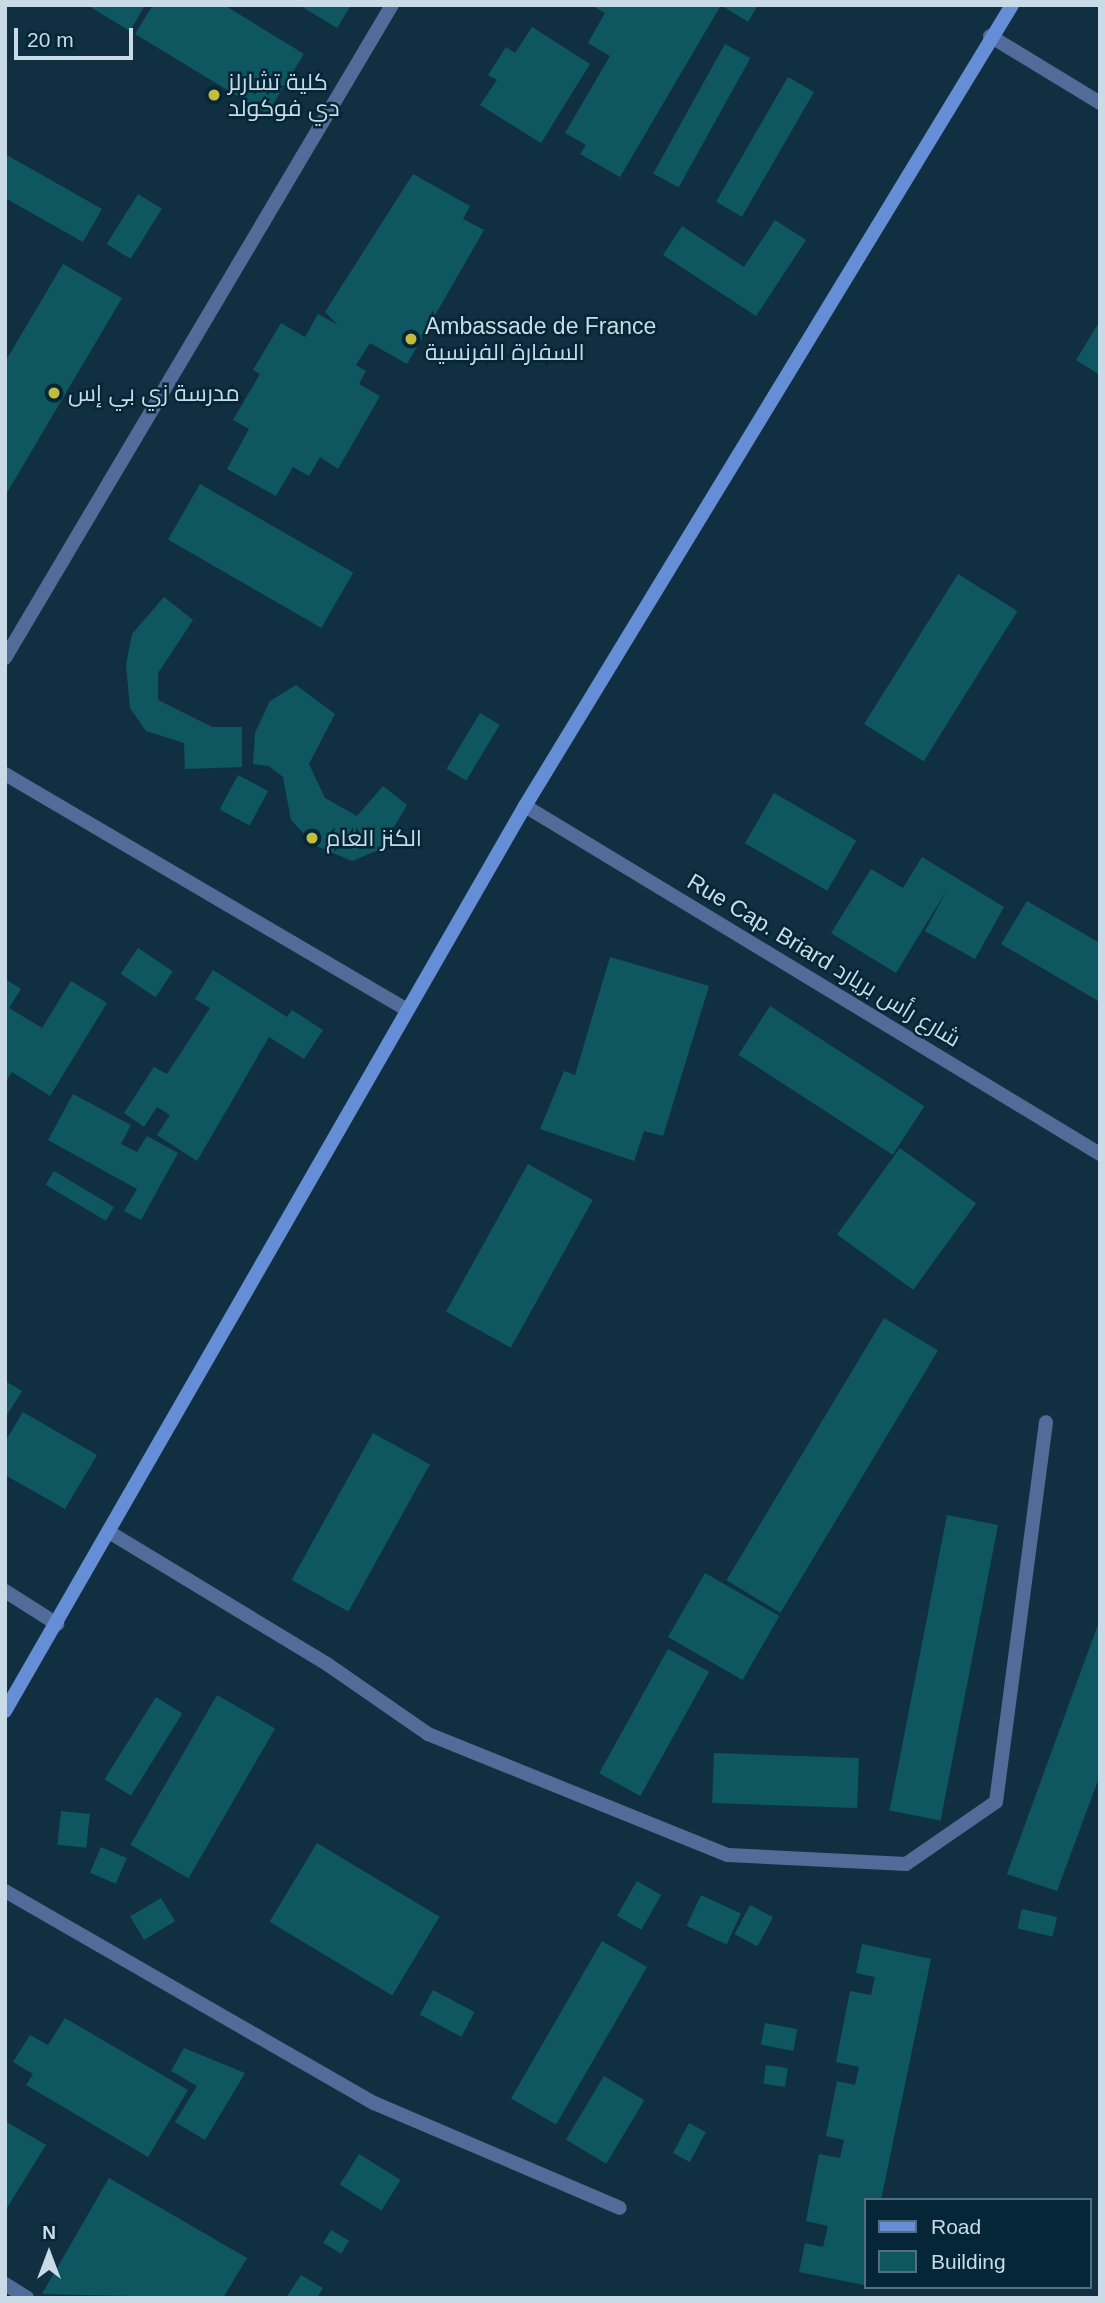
<!DOCTYPE html>
<html>
<head>
<meta charset="utf-8">
<style>
  body { margin:0 }
  #map { position:relative; width:1105px; height:2303px; overflow:hidden; background:#103041; font-family:Helvetica,Cairo,sans-serif }
  div>[style] { position:absolute }
  [style*='--x'] { left:calc(var(--x)*1px); top:calc(var(--y)*1px); width:calc(var(--w)*1px); rotate:calc(var(--a)*1deg) }
  .building>* { inset:0; background:#0e5761; transform-origin:0 0 }
  .street>* { height:14px; margin:-7px; padding:0 7px; transform-origin:7px; border-radius:7px; background:#526c99 }
  .secondary>* { height:14px; margin:-7px; padding:0 7px; transform-origin:7px; border-radius:7px; background:#668ed7 }
  .dots>* { width:19px; height:19px; translate:-50% -50%; box-sizing:border-box; border:4px solid #052636; border-radius:50% }
  span { translate:-50% -50%; white-space:nowrap; text-align:center; line-height:1.15; -webkit-text-stroke:5px #052636; paint-order:stroke }
  .poi-label { font-size:23px; color:#c9dbe6 }
  .left { translate:0 -50%; text-align:left }
  .street-label { font-size:23px; color:#c9dbe6 }
  .frame { position:absolute; inset:0; border:7px solid #c9dbe6; pointer-events:none }
  .legend { position:absolute; left:864px; top:2198px; width:228px; height:91px; box-sizing:border-box; background:#052636; border:2px solid #536e7c; margin:0; padding:9px 12px; list-style:none; font-size:21px; color:#c9dbe6 }
  .legend li { display:flex; align-items:center; gap:14px; height:35px }
  .legend b { width:35px; border:2px solid #536e7c }
  .north { position:absolute; left:14px; top:2219px; width:70px; height:70px; -webkit-text-stroke:5px #052636; paint-order:stroke; rotate:0deg; font-size:19px; font-weight:700; line-height:28px; text-align:center; color:#c9dbe6 }
  .north::after { content:''; display:block; margin:auto; width:24px; height:32px; background:#c9dbe6; clip-path:polygon(50% 0,100% 100%,50% 72%,0 100%) }
  .scale { position:absolute; left:14px; top:28px; width:119px; height:32px; box-sizing:border-box; border:4px solid #c9dbe6; border-top:0; padding-left:9px; font-size:21px; line-height:24px; white-space:nowrap; color:#c9dbe6; -webkit-text-stroke:5px #052636; paint-order:stroke }
</style>
</head>
<body>
<div id="map">
  <div class="building">
    <div style="clip-path:polygon(87px 5px,145px 5px,130px 31px)"></div>
    <div style="clip-path:polygon(153px 5px,224px 5px,304px 54px,267px 114px,135px 34px)"></div>
    <div style="clip-path:polygon(299px 5px,351px 5px,337px 28px)"></div>
    <div style="clip-path:polygon(591px 5px,758px 5px,748px 22px,721px 5px,620px 177px,580px 154px,586px 145px,565px 133px,610px 56px,588px 43px,605px 13px)"></div>
    <div style="clip-path:polygon(532px 27px,590px 64px,541px 143px,480px 105px,497px 80px,488px 75px,506px 47px,515px 53px)"></div>
    <div style="left:725px;top:44px;width:29px;height:148px;rotate:29deg"></div>
    <div style="left:788px;top:77px;width:30px;height:144px;rotate:30deg"></div>
    <div style="clip-path:polygon(5px 154px,102px 209px,83px 242px,5px 198px)"></div>
    <div style="clip-path:polygon(413px 174px,470px 206px,463px 219px,484px 230px,407px 364px,370px 343px,356px 365px,366px 371px,359px 384px,380px 396px,338px 469px,320px 457px,309px 476px,293px 467px,276px 496px,227px 469px,249px 429px,233px 420px,260px 374px,253px 370px,281px 323px,305px 337px,318px 314px,338px 325px,325px 312px)"></div>
    <div style="left:138px;top:194px;width:28px;height:59px;rotate:32deg"></div>
    <div style="clip-path:polygon(775px 220px,806px 240px,756px 316px,663px 255px,682px 226px,744px 267px)"></div>
    <div style="clip-path:polygon(63px 264px,122px 298px,5px 496px,5px 362px)"></div>
    <div style="clip-path:polygon(1100px 321px,1100px 375px,1076px 360px)"></div>
    <div style="left:200px;top:484px;width:177px;height:64px;rotate:30deg"></div>
    <div style="left:958px;top:574px;width:70px;height:177px;rotate:32deg"></div>
    <div style="clip-path:polygon(164px 597px,193px 620px,158px 673px,158px 700px,212px 727px,242px 727px,242px 767px,185px 769px,184px 743px,146px 731px,130px 708px,126px 665px,132px 634px)"></div>
    <div style="clip-path:polygon(296px 685px,335px 714px,309px 764px,325px 798px,357px 816px,383px 786px,407px 805px,381px 849px,352px 861px,314px 845px,291px 820px,283px 777px,269px 766px,253px 764px,255px 733px,270px 701px)"></div>
    <div style="left:480px;top:713px;width:23px;height:65px;rotate:31deg"></div>
    <div style="left:238px;top:775px;width:34px;height:39px;rotate:28deg"></div>
    <div style="left:774px;top:793px;width:95px;height:58px;rotate:30deg"></div>
    <div style="clip-path:polygon(922px 857px,1004px 907px,975px 959px,925px 931px,948px 888px,896px 973px,831px 933px,871px 869px,903px 888px)"></div>
    <div style="clip-path:polygon(1027px 901px,1100px 943px,1100px 1002px,1001px 944px)"></div>
    <div style="left:138px;top:948px;width:42px;height:31px;rotate:34deg"></div>
    <div style="clip-path:polygon(610px 957px,709px 986px,663px 1136px,644px 1131px,634px 1161px,540px 1129px,564px 1071px,575px 1075px)"></div>
    <div style="clip-path:polygon(213px 970px,287px 1017px,292px 1010px,323px 1030px,304px 1059px,269px 1037px,197px 1161px,157px 1135px,170px 1115px,157px 1107px,144px 1127px,124px 1113px,154px 1067px,167px 1074px,210px 1008px,195px 999px)"></div>
    <div style="clip-path:polygon(5px 979px,21px 989px,9px 1008px,42px 1028px,71px 981px,107px 1003px,50px 1096px,12px 1072px,5px 1083px)"></div>
    <div style="left:770px;top:1006px;width:184px;height:58px;rotate:33deg"></div>
    <div style="clip-path:polygon(73px 1094px,131px 1125px,121px 1144px,137px 1152px,147px 1136px,178px 1153px,141px 1220px,124px 1211px,137px 1189px,48px 1140px)"></div>
    <div style="left:900px;top:1148px;width:94px;height:107px;rotate:36deg"></div>
    <div style="left:528px;top:1164px;width:74px;height:169px;rotate:29deg"></div>
    <div style="left:54px;top:1171px;width:70px;height:16px;rotate:31deg"></div>
    <div style="left:884px;top:1318px;width:63px;height:306px;rotate:31deg"></div>
    <div style="clip-path:polygon(5px 1381px,22px 1391px,5px 1418px)"></div>
    <div style="clip-path:polygon(23px 1412px,97px 1455px,65px 1509px,5px 1475px,5px 1442px)"></div>
    <div style="left:373px;top:1433px;width:65px;height:168px;rotate:29deg"></div>
    <div style="left:947px;top:1515px;width:52px;height:301px;rotate:11deg"></div>
    <div style="left:705px;top:1573px;width:86px;height:74px;rotate:30deg"></div>
    <div style="clip-path:polygon(1100px 1619px,1100px 1775px,1057px 1891px,1007px 1874px)"></div>
    <div style="left:668px;top:1649px;width:47px;height:142px;rotate:29deg"></div>
    <div style="left:217px;top:1695px;width:67px;height:173px;rotate:30deg"></div>
    <div style="left:156px;top:1697px;width:31px;height:97px;rotate:32deg"></div>
    <div style="left:714px;top:1753px;width:145px;height:50px;rotate:2deg"></div>
    <div style="left:61px;top:1811px;width:29px;height:34px;rotate:6deg"></div>
    <div style="left:317px;top:1843px;width:143px;height:92px;rotate:31deg"></div>
    <div style="left:101px;top:1847px;width:28px;height:28px;rotate:23deg"></div>
    <div style="left:637px;top:1881px;width:28px;height:40px;rotate:30deg"></div>
    <div style="left:701px;top:1895px;width:44px;height:34px;rotate:25deg"></div>
    <div style="left:161px;top:1898px;width:27px;height:36px;rotate:59deg"></div>
    <div style="left:750px;top:1905px;width:26px;height:33px;rotate:28deg"></div>
    <div style="left:1022px;top:1909px;width:36px;height:20px;rotate:13deg"></div>
    <div style="left:602px;top:1941px;width:52px;height:182px;rotate:30deg"></div>
    <div style="clip-path:polygon(862px 1944px,931px 1959px,881px 2200px,865px 2200px,864px 2285px,799px 2272px,805px 2243px,823px 2247px,828px 2226px,806px 2221px,819px 2154px,840px 2158px,844px 2140px,826px 2136px,837px 2081px,855px 2085px,859px 2067px,836px 2062px,850px 1991px,871px 1995px,875px 1977px,856px 1973px)"></div>
    <div style="left:433px;top:1990px;width:47px;height:28px;rotate:28deg"></div>
    <div style="clip-path:polygon(65px 2018px,188px 2090px,148px 2157px,26px 2085px,33px 2074px,13px 2062px,30px 2035px,48px 2045px)"></div>
    <div style="left:765px;top:2023px;width:33px;height:22px;rotate:11deg"></div>
    <div style="clip-path:polygon(184px 2048px,245px 2073px,205px 2140px,175px 2122px,197px 2086px,171px 2071px)"></div>
    <div style="left:766px;top:2065px;width:22px;height:19px;rotate:8deg"></div>
    <div style="left:604px;top:2076px;width:47px;height:74px;rotate:31deg"></div>
    <div style="clip-path:polygon(5px 2121px,46px 2145px,5px 2211px)"></div>
    <div style="left:689px;top:2123px;width:19px;height:34px;rotate:28deg"></div>
    <div style="left:359px;top:2154px;width:49px;height:36px;rotate:32deg"></div>
    <div style="clip-path:polygon(109px 2178px,247px 2258px,223px 2298px,42px 2294px)"></div>
    <div style="left:331px;top:2230px;width:21px;height:15px;rotate:31deg"></div>
    <div style="clip-path:polygon(301px 2275px,323px 2288px,317px 2298px,286px 2298px)"></div>
  </div>
  <div class="street">
    <div style="--x:990;--y:36;--w:129;--a:31.3"></div>
    <div style="--x:5;--y:658;--w:759;--a:-59.35"></div>
    <div style="--x:5;--y:774;--w:466;--a:30.4"></div>
    <div style="--x:525;--y:806;--w:672;--a:31.18"></div>
    <div style="--x:109;--y:1532;--w:255;--a:31.2"></div>
    <div style="--x:327;--y:1664;--w:123;--a:34.7"></div>
    <div style="--x:428;--y:1734;--w:323;--a:22"></div>
    <div style="--x:728;--y:1855;--w:178;--a:2.9"></div>
    <div style="--x:906;--y:1864;--w:109;--a:-34.6"></div>
    <div style="--x:996;--y:1802;--w:383;--a:-82.5"></div>
    <div style="--x:5;--y:1591;--w:62;--a:32.4"></div>
    <div style="--x:5;--y:1891;--w:426;--a:29.9"></div>
    <div style="--x:374;--y:2103;--w:267;--a:23.1"></div>
    <div style="--x:5;--y:2284;--w:26;--a:32"></div>
  </div>
  <div class="secondary">
    <div style="--x:5;--y:1711;--w:1044;--a:-60.12"></div>
    <div style="--x:525;--y:806;--w:937;--a:-58.7"></div>
  </div>
  <div class="dots">
    <div style="left:214px;top:95px;background:#c3bd3e"></div>
    <div style="left:411px;top:339px;background:#c3bd3e"></div>
    <div style="left:54px;top:393px;background:#c3bd3e"></div>
    <div style="left:312px;top:838px;background:#c3bd3e"></div>
  </div>
  <div class="poi-label">
    <span class="left" style="left:228px;top:95px">كلية تشارلز<br>دي فوكولد</span>
    <span class="left" style="left:425px;top:339px">Ambassade de France<br>السفارة الفرنسية</span>
    <span class="left" style="left:68px;top:393px">مدرسة زي بي إس</span>
    <span class="left" style="left:326px;top:838px">الكنز العام</span>
  </div>
  <div class="street-label">
    <span style="left:824px;top:960px;rotate:31deg">Rue Cap. Briard شارع رأس بريارد</span>
  </div>
  <div class="frame"></div>
  <ul class="legend">
  <li><b style="height:9px;background:#668ed7"></b>Road</li>
  <li><b style="height:19px;background:#0e5761"></b>Building</li>
  </ul>
  <div class="north">N</div>
  <div class="scale">20 m</div>
</div>
</body>
</html>
